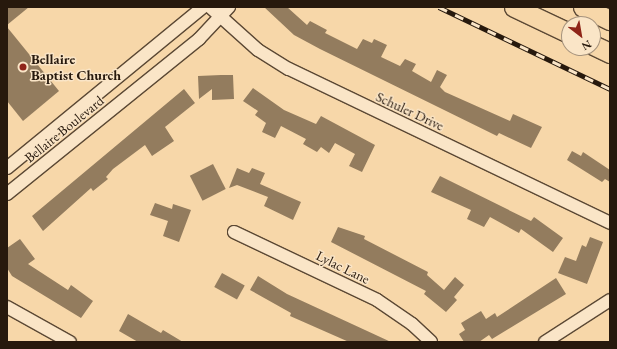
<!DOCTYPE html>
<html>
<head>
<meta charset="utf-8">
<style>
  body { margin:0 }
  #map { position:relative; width:617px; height:349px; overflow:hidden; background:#f7d7a9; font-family:"EB Garamond",serif }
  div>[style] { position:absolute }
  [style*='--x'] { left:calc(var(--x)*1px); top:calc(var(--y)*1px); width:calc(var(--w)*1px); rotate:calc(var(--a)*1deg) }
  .building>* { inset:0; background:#937c5e; transform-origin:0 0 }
  .roads { filter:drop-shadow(1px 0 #5b4834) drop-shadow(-1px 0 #5b4834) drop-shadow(0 1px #5b4834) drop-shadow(0 -1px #5b4834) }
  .minor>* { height:12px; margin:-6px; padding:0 6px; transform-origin:6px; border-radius:6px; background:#fae5c7 }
  .primary>* { height:19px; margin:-9.5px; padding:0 9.5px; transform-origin:9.5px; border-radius:9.5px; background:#f7d7a9 }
  .rail>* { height:4.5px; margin-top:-2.25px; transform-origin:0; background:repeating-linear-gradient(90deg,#fae5c7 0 9px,#27190d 0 18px); box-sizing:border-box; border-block:1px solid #27190d }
  .dots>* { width:11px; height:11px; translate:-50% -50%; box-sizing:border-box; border:2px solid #fae5c7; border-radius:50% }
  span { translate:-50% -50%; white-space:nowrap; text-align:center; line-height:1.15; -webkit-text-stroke:3px #fae5c7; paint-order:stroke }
  .poi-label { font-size:14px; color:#27190d; font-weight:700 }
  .left { translate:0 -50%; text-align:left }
  .street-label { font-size:14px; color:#27190d }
  .frame { position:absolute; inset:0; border:8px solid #27190d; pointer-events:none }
  .north { position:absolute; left:561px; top:16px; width:40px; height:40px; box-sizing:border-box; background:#fae5c7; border:1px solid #a6937d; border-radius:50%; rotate:149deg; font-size:11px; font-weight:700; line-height:16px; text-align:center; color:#27190d }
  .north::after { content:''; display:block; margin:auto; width:14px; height:18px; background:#8f2418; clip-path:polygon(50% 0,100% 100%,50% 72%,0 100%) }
</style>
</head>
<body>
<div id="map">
  <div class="building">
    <div style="clip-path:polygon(7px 7px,29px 7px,7px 25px)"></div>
    <div style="clip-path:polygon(264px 7px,287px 7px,307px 25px,310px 21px,327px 30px,325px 33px,357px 49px,363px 39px,372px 43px,374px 39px,387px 45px,381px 57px,400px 66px,405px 59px,416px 64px,412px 71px,431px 82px,437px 70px,447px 75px,440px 87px,445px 92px,510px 121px,513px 114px,542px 127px,531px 148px,499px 133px,497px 136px,320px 49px,294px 35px)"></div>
    <div style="clip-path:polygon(7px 27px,59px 91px,23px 121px,7px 101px)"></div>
    <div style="clip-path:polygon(221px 75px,233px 75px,234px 99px,212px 100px,212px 89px,199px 99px,198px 76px)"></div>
    <div style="clip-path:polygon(253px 88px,284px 110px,316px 124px,321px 116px,375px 145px,362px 172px,349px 166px,355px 154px,335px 143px,329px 153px,321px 147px,317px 152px,303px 144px,306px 139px,281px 126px,275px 138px,262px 132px,266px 123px,255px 115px,258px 111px,243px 101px)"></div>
    <div style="clip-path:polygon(184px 89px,195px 103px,165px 127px,174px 141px,152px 156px,145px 145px,113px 169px,106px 177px,108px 179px,93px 191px,91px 188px,43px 231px,32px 216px)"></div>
    <div style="clip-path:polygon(572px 151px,581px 156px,583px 152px,610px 170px,610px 182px,605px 179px,602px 182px,567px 160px)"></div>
    <div style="left:213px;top:164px;width:28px;height:26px;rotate:63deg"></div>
    <div style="clip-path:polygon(237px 168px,249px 173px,252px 168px,265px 173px,260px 184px,301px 202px,293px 220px,264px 206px,268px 197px,237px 185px,229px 188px)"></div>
    <div style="clip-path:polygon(440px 176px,531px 221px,534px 217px,563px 238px,553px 252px,521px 229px,519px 233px,490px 217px,484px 227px,467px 219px,471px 210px,431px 192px)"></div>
    <div style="clip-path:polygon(155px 203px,172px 209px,173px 204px,191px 210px,179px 242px,163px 236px,168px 221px,150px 215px)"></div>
    <div style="clip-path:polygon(338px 227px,365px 236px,364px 239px,428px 272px,427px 275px,444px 290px,455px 277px,464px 285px,454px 297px,457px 300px,446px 312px,424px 294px,426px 291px,331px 242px)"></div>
    <div style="clip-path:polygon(590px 237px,603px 242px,587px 284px,558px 273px,565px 257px,576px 261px,582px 245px,586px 247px)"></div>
    <div style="clip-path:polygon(20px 239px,35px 259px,28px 264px,68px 290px,71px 285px,93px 301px,81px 318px,12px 276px,7px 268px,7px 248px)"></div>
    <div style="left:222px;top:273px;width:26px;height:16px;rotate:29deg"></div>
    <div style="clip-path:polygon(258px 276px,287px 294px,391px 342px,349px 342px,290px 316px,291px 313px,250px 290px)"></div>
    <div style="clip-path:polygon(556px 278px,566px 294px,492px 339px,489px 335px,479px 342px,464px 342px,459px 334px,465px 330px,461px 323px,481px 311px,486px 319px,495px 313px,497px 317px)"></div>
    <div style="clip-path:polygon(128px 314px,161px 333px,163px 330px,183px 342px,138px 342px,119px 331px)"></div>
  </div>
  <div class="roads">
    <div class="minor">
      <div style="--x:210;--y:7;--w:64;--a:41.9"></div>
      <div style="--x:258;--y:50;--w:36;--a:32"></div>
      <div style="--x:289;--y:69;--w:356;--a:25.6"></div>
      <div style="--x:7;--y:168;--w:254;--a:-39.4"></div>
      <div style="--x:7;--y:194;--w:247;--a:-38.9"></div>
      <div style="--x:199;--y:39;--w:44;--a:-46.8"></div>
      <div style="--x:234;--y:232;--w:158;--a:25.4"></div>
      <div style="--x:377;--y:300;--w:42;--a:34.4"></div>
      <div style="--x:412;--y:324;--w:26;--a:43"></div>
      <div style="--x:7;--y:307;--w:72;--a:29.1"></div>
      <div style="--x:545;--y:342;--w:77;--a:-32.9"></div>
    </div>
    <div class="primary">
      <div style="--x:514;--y:7;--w:61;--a:25.3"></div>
      <div style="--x:583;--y:7;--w:30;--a:26"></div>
      <div style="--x:593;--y:45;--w:19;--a:25"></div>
    </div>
  </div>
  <div class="rail">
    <div style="--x:439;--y:7;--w:190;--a:25.6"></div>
  </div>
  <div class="dots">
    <div style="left:23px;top:67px;background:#8f2418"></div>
  </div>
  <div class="poi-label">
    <span class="left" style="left:31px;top:67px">Bellaire<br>Baptist Church</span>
  </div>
  <div class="street-label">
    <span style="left:410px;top:111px;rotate:25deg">Schuler Drive</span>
    <span style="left:64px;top:129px;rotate:-39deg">Bellaire Boulevard</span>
    <span style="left:343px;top:267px;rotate:26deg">Lylac Lane</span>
  </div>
  <div class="frame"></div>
  <div class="north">N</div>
</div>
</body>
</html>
